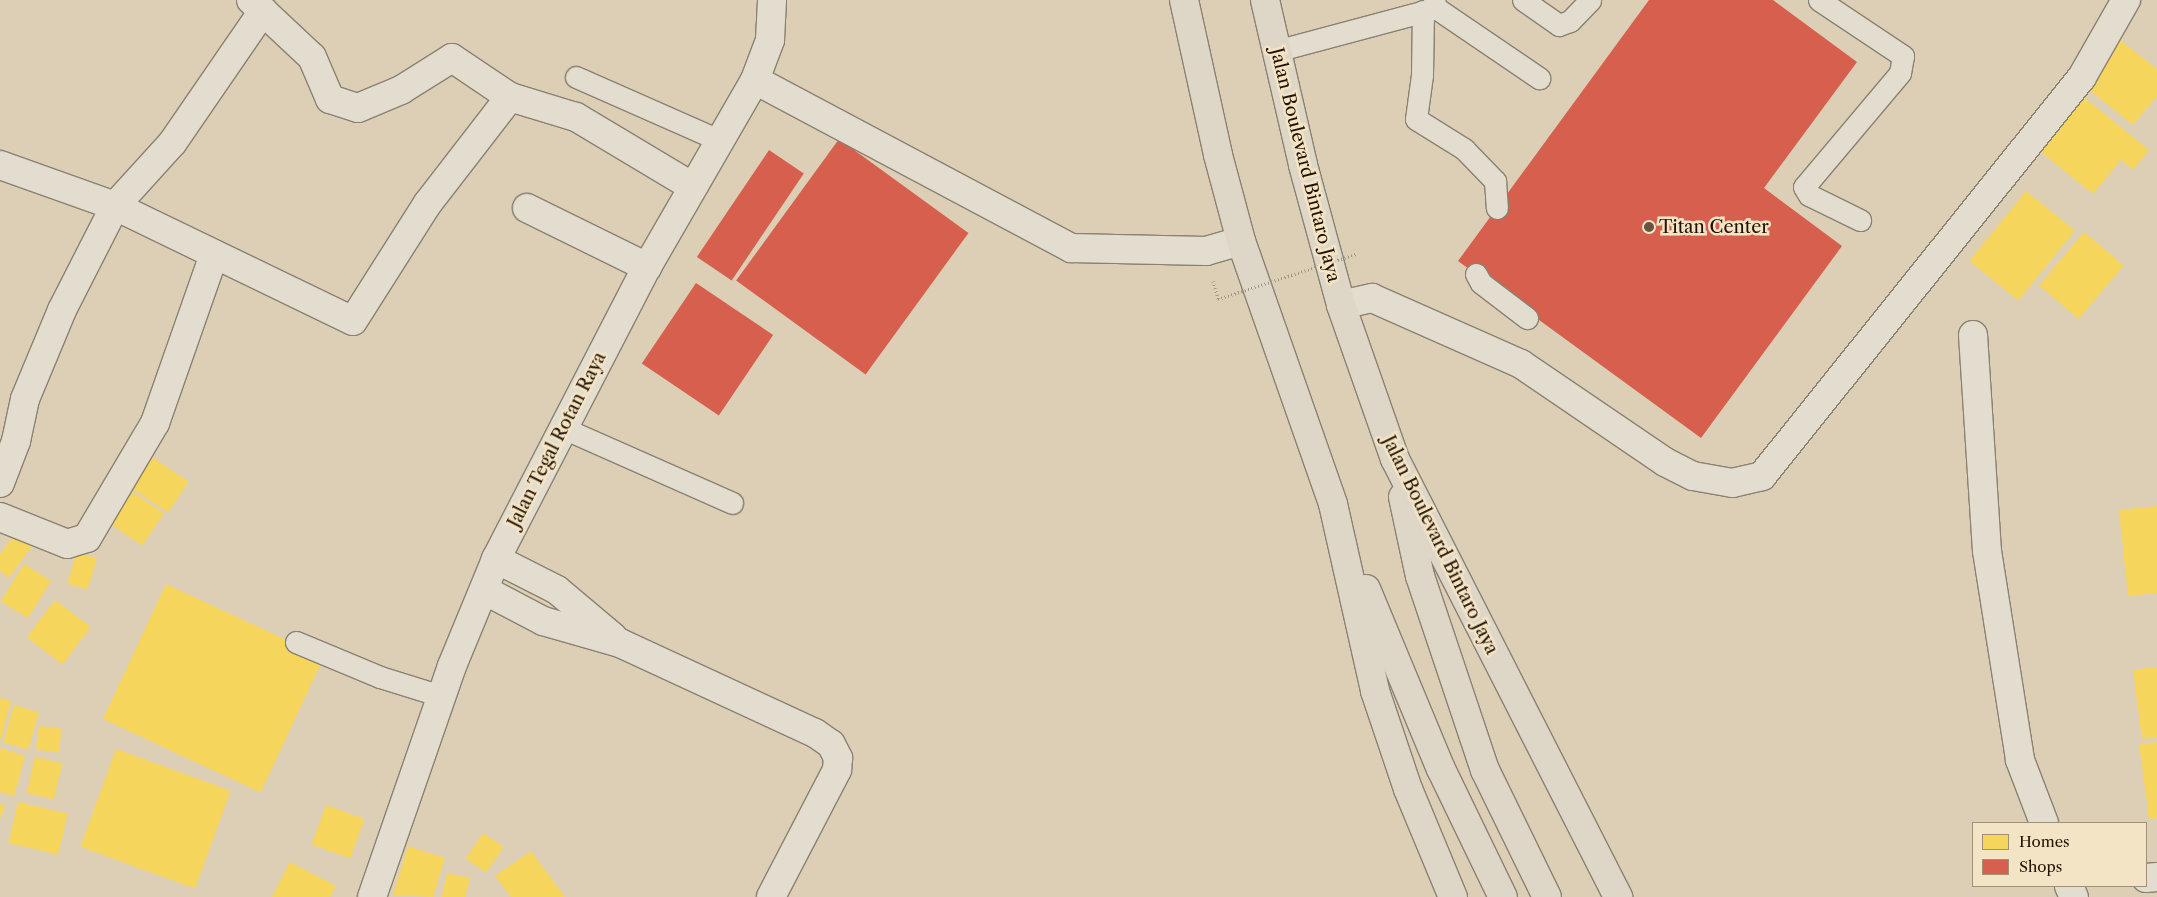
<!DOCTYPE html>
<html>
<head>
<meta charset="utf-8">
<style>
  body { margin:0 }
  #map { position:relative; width:2157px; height:897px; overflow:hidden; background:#dccfb6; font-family:"Libre Caslon Text",serif }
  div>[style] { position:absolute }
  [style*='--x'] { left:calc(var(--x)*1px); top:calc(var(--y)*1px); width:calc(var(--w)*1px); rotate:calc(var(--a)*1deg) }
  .homes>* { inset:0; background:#f6d55c; transform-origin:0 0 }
  .shops>* { inset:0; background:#d6604d; transform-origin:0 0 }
  .path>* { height:3px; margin-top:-1.5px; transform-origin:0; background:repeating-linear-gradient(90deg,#9e978c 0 1px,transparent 0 3.5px) }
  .roads { filter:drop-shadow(1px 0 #8a8171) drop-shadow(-1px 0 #8a8171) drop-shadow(0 1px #8a8171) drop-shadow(0 -1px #8a8171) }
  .lane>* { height:21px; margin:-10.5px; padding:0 10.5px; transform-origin:10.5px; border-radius:10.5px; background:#e3ddd0 }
  .street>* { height:28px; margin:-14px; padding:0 14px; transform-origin:14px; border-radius:14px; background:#e3ddd0 }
  .secondary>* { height:28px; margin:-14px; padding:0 14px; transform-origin:14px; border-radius:14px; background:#e3ddd0 }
  .primary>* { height:28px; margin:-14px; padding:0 14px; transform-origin:14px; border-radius:14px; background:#ded7c8 }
  .path-bridge>* { height:3px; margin-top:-1.5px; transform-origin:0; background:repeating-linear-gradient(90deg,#9e978c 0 1px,transparent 0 3.5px) }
  .dots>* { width:14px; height:14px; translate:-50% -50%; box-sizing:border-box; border:2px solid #f3e4c5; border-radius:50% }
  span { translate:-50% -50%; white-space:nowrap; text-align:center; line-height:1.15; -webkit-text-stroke:5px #f3e4c5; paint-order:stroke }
  .street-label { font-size:18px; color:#231201 }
  .poi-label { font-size:18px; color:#231201 }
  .left { translate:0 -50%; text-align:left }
  .legend { position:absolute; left:1972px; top:822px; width:175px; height:65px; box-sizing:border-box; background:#f3e4c5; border:1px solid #a09077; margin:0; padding:6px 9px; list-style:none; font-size:15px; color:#231201 }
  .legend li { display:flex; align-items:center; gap:10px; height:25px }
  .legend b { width:25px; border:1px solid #a09077 }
</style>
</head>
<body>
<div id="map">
  <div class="homes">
    <div style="clip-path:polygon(2120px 40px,2157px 69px,2157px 96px,2133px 125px,2083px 85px)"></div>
    <div style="clip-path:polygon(2081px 95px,2149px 150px,2133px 170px,2121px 160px,2093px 194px,2037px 149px)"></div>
    <div style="left:2026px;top:191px;width:63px;height:90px;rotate:39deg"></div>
    <div style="left:2084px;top:232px;width:52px;height:70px;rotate:40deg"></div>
    <div style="left:149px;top:455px;width:48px;height:37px;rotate:34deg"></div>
    <div style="left:125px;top:487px;width:47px;height:39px;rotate:34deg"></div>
    <div style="clip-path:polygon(2157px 506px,2157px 593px,2128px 596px,2119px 510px)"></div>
    <div style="clip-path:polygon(16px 533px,33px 545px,9px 578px,0 571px,0 554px)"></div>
    <div style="left:77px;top:552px;width:21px;height:33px;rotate:17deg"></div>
    <div style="left:24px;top:564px;width:32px;height:44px;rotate:32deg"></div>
    <div style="left:166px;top:584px;width:174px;height:149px;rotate:25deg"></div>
    <div style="left:55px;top:600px;width:45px;height:47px;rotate:37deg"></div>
    <div style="clip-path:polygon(2157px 667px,2157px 737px,2142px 739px,2133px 670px)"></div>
    <div style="clip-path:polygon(0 698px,11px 701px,1px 739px,0 739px)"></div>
    <div style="left:14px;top:705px;width:26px;height:39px;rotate:16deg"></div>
    <div style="left:39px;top:726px;width:23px;height:24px;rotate:7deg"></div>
    <div style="clip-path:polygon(2157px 742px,2157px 818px,2149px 819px,2139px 744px)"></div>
    <div style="clip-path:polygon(0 748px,25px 756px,14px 796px,0 792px)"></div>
    <div style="left:116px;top:749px;width:122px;height:104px;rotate:20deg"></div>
    <div style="left:35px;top:757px;width:28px;height:37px;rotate:13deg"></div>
    <div style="left:18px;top:802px;width:51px;height:42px;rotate:13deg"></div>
    <div style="clip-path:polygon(0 804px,5px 806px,0 819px)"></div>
    <div style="left:326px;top:805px;width:41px;height:42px;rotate:20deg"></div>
    <div style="left:483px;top:833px;width:25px;height:31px;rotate:34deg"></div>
    <div style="clip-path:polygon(408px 846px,445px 858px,433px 897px,393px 895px)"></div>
    <div style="clip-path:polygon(531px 851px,565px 897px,511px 897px,495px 876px)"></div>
    <div style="clip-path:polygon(290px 862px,336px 886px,330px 897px,272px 897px)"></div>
    <div style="clip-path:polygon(447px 873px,470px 878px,465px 897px,442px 897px)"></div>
  </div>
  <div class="shops">
    <div style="clip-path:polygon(1649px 0,1773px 0,1857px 62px,1764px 188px,1842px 246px,1701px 438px,1458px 261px)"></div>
    <div style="left:839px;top:139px;width:160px;height:175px;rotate:36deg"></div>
    <div style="left:769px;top:150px;width:42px;height:129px;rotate:34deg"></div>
    <div style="left:696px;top:283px;width:93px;height:97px;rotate:34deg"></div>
  </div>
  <div class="path">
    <div style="--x:1213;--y:281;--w:19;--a:74"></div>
  </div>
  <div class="roads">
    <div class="lane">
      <div style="--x:1434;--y:0;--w:8;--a:76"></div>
      <div style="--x:1436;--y:8;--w:125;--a:34.2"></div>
      <div style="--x:1523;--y:0;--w:44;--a:34.8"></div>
      <div style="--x:1559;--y:25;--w:12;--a:-20"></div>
      <div style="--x:1570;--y:21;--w:29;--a:-46"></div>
      <div style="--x:1819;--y:0;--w:101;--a:33.7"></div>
      <div style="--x:1903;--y:56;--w:17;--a:100"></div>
      <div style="--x:1900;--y:73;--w:149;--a:130.1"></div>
      <div style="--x:1804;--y:187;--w:9;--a:58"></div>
      <div style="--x:1809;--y:195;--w:57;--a:26.1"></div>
      <div style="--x:1423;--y:11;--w:64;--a:90.9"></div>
      <div style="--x:1422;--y:75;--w:44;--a:97.8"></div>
      <div style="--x:1416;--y:119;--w:57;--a:32"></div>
      <div style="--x:1464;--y:149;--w:45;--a:45.9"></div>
      <div style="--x:1495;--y:181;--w:27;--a:86"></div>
      <div style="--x:1276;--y:51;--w:166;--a:-15"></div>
      <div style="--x:576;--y:77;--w:158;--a:23.8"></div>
      <div style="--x:1476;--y:274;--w:10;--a:61"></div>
      <div style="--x:1481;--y:283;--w:58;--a:37.3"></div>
      <div style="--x:563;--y:428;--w:185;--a:23.9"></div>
      <div style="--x:296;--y:642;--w:91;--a:22.6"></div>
      <div style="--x:380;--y:677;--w:64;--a:17.3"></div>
    </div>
    <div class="street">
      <div style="--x:251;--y:0;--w:83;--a:43.1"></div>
      <div style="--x:312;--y:57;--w:46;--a:66.8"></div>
      <div style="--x:330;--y:99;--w:29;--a:18"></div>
      <div style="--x:358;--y:108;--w:47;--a:-22.7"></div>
      <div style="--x:401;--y:90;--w:60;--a:-32.1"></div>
      <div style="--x:452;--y:58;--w:70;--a:33.9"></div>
      <div style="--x:510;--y:97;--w:69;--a:16.9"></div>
      <div style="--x:576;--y:117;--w:136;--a:30.9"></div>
      <div style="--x:755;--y:80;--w:358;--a:28"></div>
      <div style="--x:1071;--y:248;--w:135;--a:1.3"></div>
      <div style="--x:1206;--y:251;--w:36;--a:-16"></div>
      <div style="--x:0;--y:165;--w:122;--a:19.6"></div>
      <div style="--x:115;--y:206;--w:264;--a:25.8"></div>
      <div style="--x:353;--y:321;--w:140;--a:-57.6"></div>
      <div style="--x:428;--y:203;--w:134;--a:-52.3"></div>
      <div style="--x:527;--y:208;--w:134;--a:26.2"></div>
      <div style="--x:1341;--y:305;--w:32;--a:-13"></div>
      <div style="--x:1372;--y:298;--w:163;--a:23.9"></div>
      <div style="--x:1521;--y:364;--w:174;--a:34.2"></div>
      <div style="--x:1665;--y:462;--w:31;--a:27"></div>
      <div style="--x:1693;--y:476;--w:40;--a:10"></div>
      <div style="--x:1732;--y:483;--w:31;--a:-13"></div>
      <div style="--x:1762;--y:476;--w:511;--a:-51.27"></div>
      <div style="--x:2082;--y:77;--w:89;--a:-60.3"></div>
      <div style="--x:1973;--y:335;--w:216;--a:86.3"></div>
      <div style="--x:1987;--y:551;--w:212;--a:81"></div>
      <div style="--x:2020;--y:760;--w:67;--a:69.1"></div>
      <div style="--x:0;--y:483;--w:45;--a:-69.1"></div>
      <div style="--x:16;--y:441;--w:43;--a:-77.9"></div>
      <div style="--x:25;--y:399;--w:96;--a:-67.4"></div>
      <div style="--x:62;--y:310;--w:117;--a:-63"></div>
      <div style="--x:115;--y:206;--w:86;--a:-47.8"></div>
      <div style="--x:173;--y:142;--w:159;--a:-55.5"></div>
      <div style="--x:0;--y:517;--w:72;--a:21.9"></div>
      <div style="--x:67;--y:544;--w:21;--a:-17"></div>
      <div style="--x:87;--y:538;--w:134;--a:-59.4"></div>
      <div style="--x:155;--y:423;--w:166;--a:-70.7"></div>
      <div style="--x:210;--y:266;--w:12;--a:-55"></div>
      <div style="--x:496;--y:559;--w:68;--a:26.9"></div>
      <div style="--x:557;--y:590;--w:73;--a:40"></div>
      <div style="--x:484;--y:590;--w:67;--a:27.7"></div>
      <div style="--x:543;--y:621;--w:80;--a:15.9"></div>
      <div style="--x:620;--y:643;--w:215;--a:24.8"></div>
      <div style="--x:815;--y:733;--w:19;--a:35"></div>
      <div style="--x:831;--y:744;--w:16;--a:63"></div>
      <div style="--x:838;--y:758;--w:12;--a:95"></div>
      <div style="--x:837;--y:770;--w:143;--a:117.5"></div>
      <div style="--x:2146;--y:878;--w:11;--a:-5"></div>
      <div style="--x:2069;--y:886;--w:12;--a:66"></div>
    </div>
    <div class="secondary">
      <div style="--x:372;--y:897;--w:244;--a:-70.9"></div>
      <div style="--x:452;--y:666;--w:116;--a:-67.6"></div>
      <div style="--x:496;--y:559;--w:329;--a:-62.7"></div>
      <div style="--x:647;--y:267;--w:216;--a:-60"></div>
      <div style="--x:755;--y:80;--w:43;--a:-69.4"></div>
      <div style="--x:770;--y:40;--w:40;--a:-87.1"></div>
    </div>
    <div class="primary">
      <div style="--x:1184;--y:0;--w:159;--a:77.6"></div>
      <div style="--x:1218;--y:155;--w:89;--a:75"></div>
      <div style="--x:1241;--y:241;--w:279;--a:70.7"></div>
      <div style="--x:1333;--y:504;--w:192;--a:77.3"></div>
      <div style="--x:1375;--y:691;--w:103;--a:71.4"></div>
      <div style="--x:1408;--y:789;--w:117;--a:67.4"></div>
      <div style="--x:1265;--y:0;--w:169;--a:77"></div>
      <div style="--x:1303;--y:165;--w:145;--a:74.8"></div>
      <div style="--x:1341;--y:305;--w:163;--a:70.7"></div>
      <div style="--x:1395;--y:459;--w:492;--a:63"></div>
      <div style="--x:1403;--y:497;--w:81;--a:77.9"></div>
      <div style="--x:1420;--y:576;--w:205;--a:71.5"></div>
      <div style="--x:1485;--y:770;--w:141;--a:64"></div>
      <div style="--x:1366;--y:589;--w:195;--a:67.4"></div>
      <div style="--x:1441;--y:769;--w:142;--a:64.2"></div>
    </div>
  </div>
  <div class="path-bridge">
    <div style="--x:1218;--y:299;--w:145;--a:-18.1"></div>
  </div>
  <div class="dots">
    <div style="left:1649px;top:227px;background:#645440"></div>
  </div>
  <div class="street-label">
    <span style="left:1305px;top:165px;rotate:76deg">Jalan Boulevard Bintaro Jaya</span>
    <span style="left:557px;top:440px;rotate:-63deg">Jalan Tegal Rotan Raya</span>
    <span style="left:1440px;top:545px;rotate:64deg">Jalan Boulevard Bintaro Jaya</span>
  </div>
  <div class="poi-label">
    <span class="left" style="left:1659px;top:227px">Titan Center</span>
  </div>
  <ul class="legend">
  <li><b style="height:14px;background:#f6d55c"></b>Homes</li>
  <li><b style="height:14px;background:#d6604d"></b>Shops</li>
  </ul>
</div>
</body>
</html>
